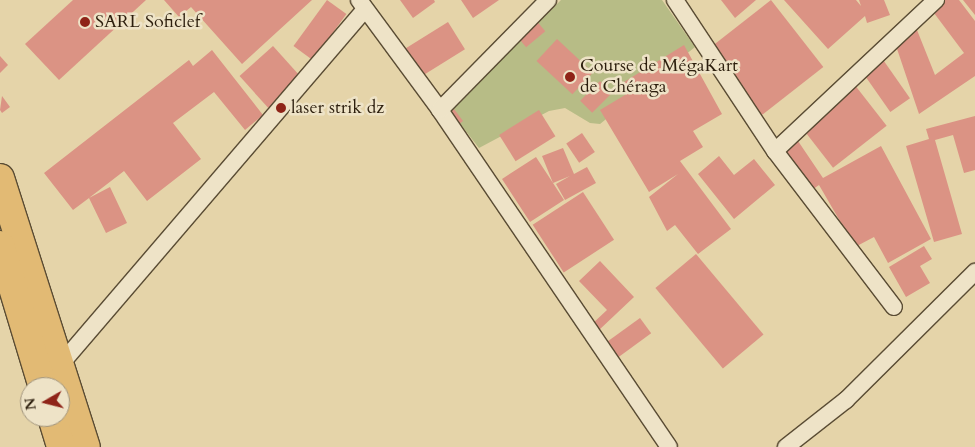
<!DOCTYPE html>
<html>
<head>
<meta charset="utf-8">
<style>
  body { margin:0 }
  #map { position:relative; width:975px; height:447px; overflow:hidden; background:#e5d4a9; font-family:Cardo,serif }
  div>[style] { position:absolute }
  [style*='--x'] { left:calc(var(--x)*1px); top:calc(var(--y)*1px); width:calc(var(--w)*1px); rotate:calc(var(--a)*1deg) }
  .green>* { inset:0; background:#b7bc86 }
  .building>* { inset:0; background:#db9384; transform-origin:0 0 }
  .roads { filter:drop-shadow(1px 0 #5a4c34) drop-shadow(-1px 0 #5a4c34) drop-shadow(0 1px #5a4c34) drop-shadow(0 -1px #5a4c34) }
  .street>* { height:16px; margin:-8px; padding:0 8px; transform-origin:8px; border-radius:8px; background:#eee3c7 }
  .highway>* { height:28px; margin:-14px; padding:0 14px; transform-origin:14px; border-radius:14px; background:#e2ba74 }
  .dots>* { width:14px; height:14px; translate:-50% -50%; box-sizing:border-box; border:2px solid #eee3c7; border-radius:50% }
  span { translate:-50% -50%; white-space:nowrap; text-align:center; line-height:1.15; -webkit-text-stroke:5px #eee3c7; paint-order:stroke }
  .poi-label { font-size:18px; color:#2c1e0d }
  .left { translate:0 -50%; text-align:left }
  .north { position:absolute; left:20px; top:377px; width:50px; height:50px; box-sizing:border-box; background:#eee3c7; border:1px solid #a0947d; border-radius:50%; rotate:262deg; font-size:14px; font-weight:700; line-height:20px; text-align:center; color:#2c1e0d }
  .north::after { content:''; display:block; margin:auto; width:18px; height:22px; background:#8f2418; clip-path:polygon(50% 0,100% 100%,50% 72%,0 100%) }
</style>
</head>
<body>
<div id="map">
  <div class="green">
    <div style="clip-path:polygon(561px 0,662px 0,695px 47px,600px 124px,590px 123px,565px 108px,549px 111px,479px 148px,450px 111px)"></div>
  </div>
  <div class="building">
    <div style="clip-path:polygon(73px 0,146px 0,59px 80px,25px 44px)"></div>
    <div style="clip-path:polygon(164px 0,312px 0,242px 64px,191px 7px,179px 17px)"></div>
    <div style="left:327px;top:0;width:24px;height:57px;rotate:36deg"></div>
    <div style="clip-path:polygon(400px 0,434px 0,435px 2px,413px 18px)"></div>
    <div style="clip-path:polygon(461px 0,499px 0,473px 18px)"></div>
    <div style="clip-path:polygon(721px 0,756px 0,735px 18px)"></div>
    <div style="left:771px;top:0;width:85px;height:79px;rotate:52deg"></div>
    <div style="clip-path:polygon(784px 0,856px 0,861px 6px,859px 0,884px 0,890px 15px,867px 23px,865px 16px,828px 49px)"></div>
    <div style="clip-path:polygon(935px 0,959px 0,975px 21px,975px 76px,919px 114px,893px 37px,915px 25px,935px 75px,964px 53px,928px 5px)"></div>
    <div style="clip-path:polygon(963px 0,975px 0,975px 15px)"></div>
    <div style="left:535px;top:19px;width:16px;height:25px;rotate:50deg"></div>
    <div style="left:448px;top:22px;width:32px;height:54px;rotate:58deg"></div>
    <div style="left:557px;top:39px;width:49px;height:30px;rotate:43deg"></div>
    <div style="clip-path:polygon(684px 45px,722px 114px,693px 131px,703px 147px,680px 161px,731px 229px,698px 254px,675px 225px,667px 231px,649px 197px,678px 174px,649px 192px,600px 110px,630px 92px,624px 82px)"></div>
    <div style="left:273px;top:46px;width:43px;height:45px;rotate:48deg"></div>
    <div style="clip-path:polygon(212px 50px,263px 115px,245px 130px,214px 92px,173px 123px,201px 159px,147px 201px,124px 171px,89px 198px,110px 187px,127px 223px,106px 233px,89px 198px,73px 210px,44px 173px,189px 60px,193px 66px)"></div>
    <div style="left:879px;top:54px;width:54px;height:24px;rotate:55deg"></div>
    <div style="clip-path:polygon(0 56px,8px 65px,0 73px)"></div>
    <div style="left:600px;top:81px;width:17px;height:28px;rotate:45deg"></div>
    <div style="left:854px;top:84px;width:53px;height:68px;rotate:52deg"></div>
    <div style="clip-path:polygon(2px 96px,10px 107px,2px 113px,0 110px)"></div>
    <div style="left:454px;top:109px;width:15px;height:12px;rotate:53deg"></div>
    <div style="left:539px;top:110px;width:31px;height:47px;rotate:58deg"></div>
    <div style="clip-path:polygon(975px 116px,975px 170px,964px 173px,953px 135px,935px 140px,962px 234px,934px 242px,906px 146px,929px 139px,926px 129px)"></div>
    <div style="left:582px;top:133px;width:23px;height:19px;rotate:56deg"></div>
    <div style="clip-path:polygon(798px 141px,823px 178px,881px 146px,931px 239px,888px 263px,874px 237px,855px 247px,819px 185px,809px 192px,783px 151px)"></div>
    <div style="clip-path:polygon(563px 148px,574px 174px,587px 167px,596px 183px,565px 200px,556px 184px,570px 176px,553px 183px,564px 200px,530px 222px,502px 179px,536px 157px,553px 183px,542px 156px)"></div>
    <div style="clip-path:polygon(719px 156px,734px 175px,754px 159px,775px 185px,734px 219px,698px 174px)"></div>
    <div style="left:583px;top:192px;width:57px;height:60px;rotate:57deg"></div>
    <div style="clip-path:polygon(924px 246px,932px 259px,920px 266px,930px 283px,906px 297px,889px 267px)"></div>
    <div style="left:696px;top:254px;width:105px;height:53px;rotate:50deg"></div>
    <div style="clip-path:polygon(600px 261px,634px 297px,598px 331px,592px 324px,607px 310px,579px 281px)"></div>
    <div style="left:640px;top:318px;width:19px;height:44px;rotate:54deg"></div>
  </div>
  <div class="roads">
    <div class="street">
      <div style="--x:359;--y:0;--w:137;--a:53.6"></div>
      <div style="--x:440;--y:110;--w:407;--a:55.8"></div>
      <div style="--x:675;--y:0;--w:181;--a:56.5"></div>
      <div style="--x:775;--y:151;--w:196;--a:52.7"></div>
      <div style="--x:440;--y:110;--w:154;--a:-45.5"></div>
      <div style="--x:775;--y:151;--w:221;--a:-43.2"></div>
      <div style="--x:61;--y:364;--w:467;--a:-49.4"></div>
      <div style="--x:786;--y:447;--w:76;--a:-38.1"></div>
      <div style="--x:846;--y:400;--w:182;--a:-44.8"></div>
    </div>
    <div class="highway">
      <div style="--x:0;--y:178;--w:282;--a:72.3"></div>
      <div style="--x:0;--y:245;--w:148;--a:73.2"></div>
      <div style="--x:52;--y:417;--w:31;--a:73"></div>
    </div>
  </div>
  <div class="dots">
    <div style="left:85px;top:22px;background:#8f2418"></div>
    <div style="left:570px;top:77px;background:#8f2418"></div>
    <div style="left:281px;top:108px;background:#8f2418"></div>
  </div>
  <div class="poi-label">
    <span class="left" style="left:95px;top:22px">SARL Soficlef</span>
    <span class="left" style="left:580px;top:77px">Course de MégaKart<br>de Chéraga</span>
    <span class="left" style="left:291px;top:108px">laser strik dz</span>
  </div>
  <div class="north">N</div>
</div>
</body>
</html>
